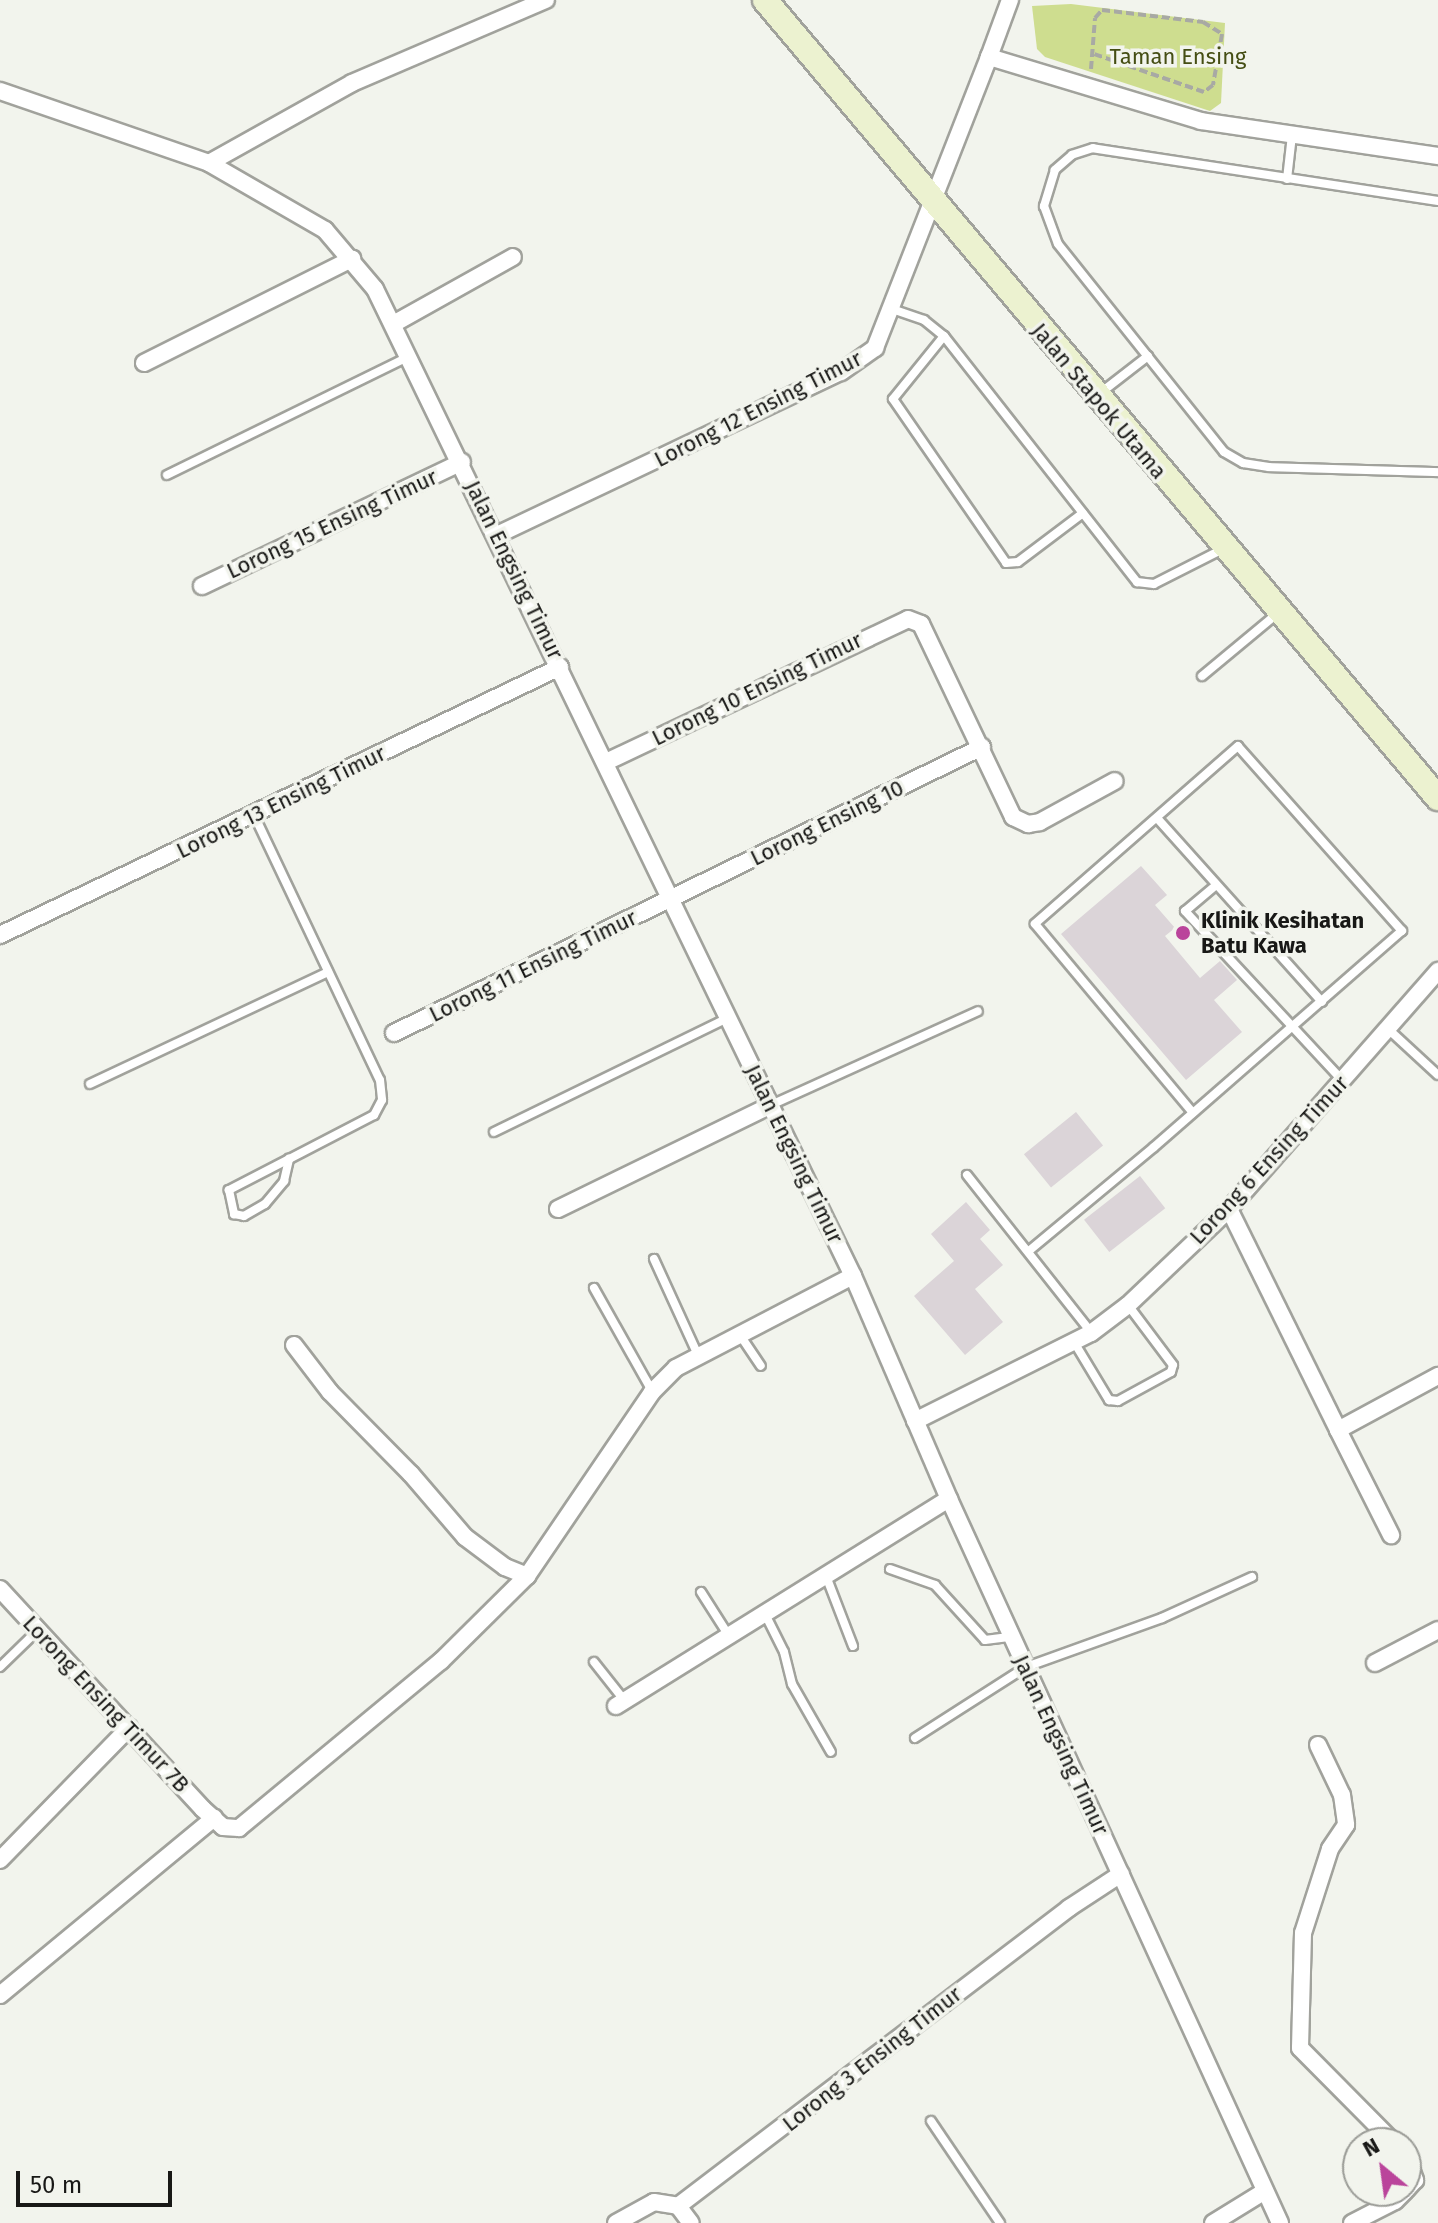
<!DOCTYPE html>
<html>
<head>
<meta charset="utf-8">
<style>
  body { margin:0 }
  #map { position:relative; width:1438px; height:2223px; overflow:hidden; background:#f2f4ed; font-family:"Fira Sans",sans-serif }
  div>[style] { position:absolute }
  [style*='--x'] { left:calc(var(--x)*1px); top:calc(var(--y)*1px); width:calc(var(--w)*1px); rotate:calc(var(--a)*1deg) }
  .green>* { inset:0; background:#cedd8f }
  .building>* { inset:0; background:#dbd4d8; transform-origin:0 0 }
  .path>* { height:4px; margin-top:-2px; transform-origin:0; background:repeating-linear-gradient(90deg,#a8a9a4 0 8px,transparent 0 12px) }
  .roads { filter:drop-shadow(2px 0 #a1a29c) drop-shadow(-2px 0 #a1a29c) drop-shadow(0 2px #a1a29c) drop-shadow(0 -2px #a1a29c) }
  .lane>* { height:8px; margin:-4px; padding:0 4px; transform-origin:4px; border-radius:4px; background:#fff }
  .street>* { height:16px; margin:-8px; padding:0 8px; transform-origin:8px; border-radius:8px; background:#fff }
  .secondary>* { height:24px; margin:-12px; padding:0 12px; transform-origin:12px; border-radius:12px; background:#ecf2d0 }
  .dots>* { width:22px; height:22px; translate:-50% -50%; box-sizing:border-box; border:4px solid #f2f4ed; border-radius:50% }
  span { translate:-50% -50%; white-space:nowrap; text-align:center; line-height:1.15; -webkit-text-stroke:7px #f2f4ed; paint-order:stroke }
  .park-label { font-size:22px; color:#454e14 }
  .street-label { font-size:22px; color:#181816 }
  .poi-label { font-size:22px; color:#181816; font-weight:700 }
  .left { translate:0 -50%; text-align:left }
  .north { position:absolute; left:1342px; top:2127px; width:80px; height:80px; box-sizing:border-box; background:#f2f4ed; border:2px solid #9b9c97; border-radius:50%; rotate:331deg; font-size:22px; font-weight:700; line-height:32px; text-align:center; color:#181816 }
  .north::after { content:''; display:block; margin:auto; width:28px; height:36px; background:#ba449b; clip-path:polygon(50% 0,100% 100%,50% 72%,0 100%) }
  .scale { position:absolute; left:16px; top:2171px; width:156px; height:36px; box-sizing:border-box; border:4px solid #181816; border-top:0; padding-left:10px; font-size:24px; line-height:28px; white-space:nowrap; color:#181816; -webkit-text-stroke:6px #f2f4ed; paint-order:stroke }
</style>
</head>
<body>
<div id="map">
  <div class="green">
    <div style="clip-path:polygon(1071px 4px,1225px 23px,1221px 103px,1210px 111px,1045px 57px,1037px 49px,1032px 6px)"></div>
  </div>
  <div class="building">
    <div style="clip-path:polygon(1141px 866px,1167px 895px,1155px 905px,1175px 928px,1165px 936px,1200px 978px,1220px 961px,1237px 980px,1214px 1000px,1242px 1032px,1186px 1080px,1061px 934px)"></div>
    <div style="left:1076px;top:1112px;width:43px;height:67px;rotate:51deg"></div>
    <div style="left:1140px;top:1176px;width:41px;height:71px;rotate:52deg"></div>
    <div style="clip-path:polygon(966px 1202px,990px 1230px,980px 1239px,1003px 1265px,975px 1289px,1003px 1322px,965px 1355px,914px 1296px,954px 1261px,931px 1234px)"></div>
  </div>
  <div class="path">
    <div style="--x:1091;--y:69;--w:51;--a:-85.5"></div>
    <div style="--x:1095;--y:18;--w:11;--a:-49"></div>
    <div style="--x:1102;--y:10;--w:102;--a:6.8"></div>
    <div style="--x:1203;--y:22;--w:22;--a:32"></div>
    <div style="--x:1222;--y:34;--w:52;--a:100"></div>
    <div style="--x:1213;--y:85;--w:11;--a:142"></div>
    <div style="--x:1204;--y:92;--w:116;--a:-160.9"></div>
  </div>
  <div class="roads">
    <div class="lane">
      <div style="--x:1287;--y:179;--w:44;--a:-83.5"></div>
      <div style="--x:1438;--y:201;--w:349;--a:-171.3"></div>
      <div style="--x:1093;--y:148;--w:22;--a:162"></div>
      <div style="--x:1072;--y:155;--w:23;--a:139"></div>
      <div style="--x:1055;--y:170;--w:38;--a:107"></div>
      <div style="--x:1044;--y:206;--w:40;--a:69.8"></div>
      <div style="--x:1058;--y:244;--w:266;--a:51.4"></div>
      <div style="--x:1224;--y:452;--w:22;--a:30"></div>
      <div style="--x:1243;--y:463;--w:26;--a:9"></div>
      <div style="--x:1269;--y:467;--w:169;--a:1.7"></div>
      <div style="--x:892;--y:309;--w:34;--a:19"></div>
      <div style="--x:924;--y:320;--w:26;--a:39"></div>
      <div style="--x:944;--y:336;--w:313;--a:51.9"></div>
      <div style="--x:1137;--y:582;--w:17;--a:7"></div>
      <div style="--x:1154;--y:584;--w:77;--a:-26.9"></div>
      <div style="--x:944;--y:336;--w:81;--a:129"></div>
      <div style="--x:893;--y:399;--w:199;--a:55.4"></div>
      <div style="--x:1006;--y:563;--w:12;--a:-5"></div>
      <div style="--x:1018;--y:562;--w:81;--a:-37"></div>
      <div style="--x:1099;--y:394;--w:62;--a:-37.8"></div>
      <div style="--x:167;--y:475;--w:271;--a:-26.1"></div>
      <div style="--x:1202;--y:676;--w:100;--a:-39.7"></div>
      <div style="--x:254;--y:815;--w:293;--a:64.6"></div>
      <div style="--x:380;--y:1080;--w:20;--a:84"></div>
      <div style="--x:382;--y:1100;--w:17;--a:118"></div>
      <div style="--x:374;--y:1115;--w:96;--a:152.6"></div>
      <div style="--x:289;--y:1159;--w:68;--a:152.7"></div>
      <div style="--x:229;--y:1190;--w:25;--a:78"></div>
      <div style="--x:234;--y:1214;--w:10;--a:11"></div>
      <div style="--x:244;--y:1216;--w:24;--a:-30"></div>
      <div style="--x:265;--y:1204;--w:30;--a:-50"></div>
      <div style="--x:284;--y:1181;--w:23;--a:-77"></div>
      <div style="--x:1157;--y:818;--w:247;--a:48.1"></div>
      <div style="--x:1215;--y:886;--w:39;--a:140"></div>
      <div style="--x:1185;--y:911;--w:231;--a:47.1"></div>
      <div style="--x:1387;--y:1028;--w:69;--a:42.7"></div>
      <div style="--x:90;--y:1084;--w:263;--a:-25.2"></div>
      <div style="--x:771;--y:1105;--w:227;--a:-24.4"></div>
      <div style="--x:494;--y:1132;--w:260;--a:-26"></div>
      <div style="--x:967;--y:1175;--w:200;--a:51.7"></div>
      <div style="--x:1030;--y:1250;--w:161;--a:-39.7"></div>
      <div style="--x:1154;--y:1147;--w:329;--a:-41.1"></div>
      <div style="--x:1402;--y:931;--w:247;--a:-131.6"></div>
      <div style="--x:1238;--y:746;--w:270;--a:138.8"></div>
      <div style="--x:1035;--y:924;--w:246;--a:50.1"></div>
      <div style="--x:654;--y:1259;--w:106;--a:65.4"></div>
      <div style="--x:594;--y:1288;--w:118;--a:60.6"></div>
      <div style="--x:740;--y:1335;--w:37;--a:56"></div>
      <div style="--x:1074;--y:1342;--w:68;--a:58.9"></div>
      <div style="--x:1109;--y:1400;--w:9;--a:6"></div>
      <div style="--x:1118;--y:1401;--w:60;--a:-28.7"></div>
      <div style="--x:1171;--y:1372;--w:7;--a:-74"></div>
      <div style="--x:1173;--y:1365;--w:75;--a:-126.9"></div>
      <div style="--x:890;--y:1569;--w:48;--a:19.6"></div>
      <div style="--x:935;--y:1585;--w:74;--a:47.7"></div>
      <div style="--x:985;--y:1640;--w:26;--a:-7"></div>
      <div style="--x:826;--y:1576;--w:75;--a:68.9"></div>
      <div style="--x:701;--y:1592;--w:52;--a:57.5"></div>
      <div style="--x:765;--y:1614;--w:42;--a:63.4"></div>
      <div style="--x:784;--y:1652;--w:33;--a:76"></div>
      <div style="--x:792;--y:1684;--w:78;--a:60.2"></div>
      <div style="--x:594;--y:1662;--w:48;--a:51.7"></div>
      <div style="--x:0;--y:1667;--w:50;--a:-44.2"></div>
      <div style="--x:915;--y:1738;--w:132;--a:-32.6"></div>
      <div style="--x:1026;--y:1667;--w:145;--a:-19.8"></div>
      <div style="--x:1162;--y:1618;--w:99;--a:-24.5"></div>
      <div style="--x:931;--y:2121;--w:123;--a:55.9"></div>
    </div>
    <div class="street">
      <div style="--x:989;--y:57;--w:61;--a:-69.8"></div>
      <div style="--x:0;--y:91;--w:221;--a:19"></div>
      <div style="--x:209;--y:163;--w:134;--a:30"></div>
      <div style="--x:325;--y:230;--w:77;--a:49.7"></div>
      <div style="--x:375;--y:289;--w:1097;--a:64.16"></div>
      <div style="--x:853;--y:1276;--w:243;--a:66.7"></div>
      <div style="--x:949;--y:1499;--w:796;--a:65.43"></div>
      <div style="--x:209;--y:163;--w:164;--a:-29.2"></div>
      <div style="--x:352;--y:83;--w:211;--a:-23.2"></div>
      <div style="--x:395;--y:323;--w:135;--a:-29.2"></div>
      <div style="--x:144;--y:363;--w:233;--a:-26.6"></div>
      <div style="--x:497;--y:535;--w:381;--a:-25.4"></div>
      <div style="--x:841;--y:372;--w:42;--a:-35.2"></div>
      <div style="--x:875;--y:348;--w:313;--a:-68.6"></div>
      <div style="--x:989;--y:57;--w:221;--a:16.8"></div>
      <div style="--x:1201;--y:121;--w:240;--a:8.4"></div>
      <div style="--x:202;--y:586;--w:288;--a:-25.5"></div>
      <div style="--x:606;--y:762;--w:334;--a:-25.3"></div>
      <div style="--x:908;--y:619;--w:14;--a:21"></div>
      <div style="--x:921;--y:624;--w:214;--a:64.5"></div>
      <div style="--x:1013;--y:817;--w:17;--a:25"></div>
      <div style="--x:1028;--y:824;--w:12;--a:-9"></div>
      <div style="--x:1040;--y:822;--w:85;--a:-28.7"></div>
      <div style="--x:0;--y:935;--w:621;--a:-25.57"></div>
      <div style="--x:394;--y:1033;--w:654;--a:-25.94"></div>
      <div style="--x:558;--y:1209;--w:237;--a:-26"></div>
      <div style="--x:1229;--y:1209;--w:246;--a:63.7"></div>
      <div style="--x:1338;--y:1430;--w:114;--a:-28.4"></div>
      <div style="--x:294;--y:1345;--w:59;--a:52.5"></div>
      <div style="--x:330;--y:1392;--w:115;--a:45.4"></div>
      <div style="--x:411;--y:1474;--w:83;--a:49.4"></div>
      <div style="--x:465;--y:1537;--w:50;--a:36.9"></div>
      <div style="--x:505;--y:1567;--w:24;--a:22"></div>
      <div style="--x:527;--y:1576;--w:222;--a:-55.8"></div>
      <div style="--x:652;--y:1392;--w:34;--a:-45"></div>
      <div style="--x:676;--y:1368;--w:199;--a:-27.5"></div>
      <div style="--x:915;--y:1421;--w:197;--a:-26.6"></div>
      <div style="--x:1091;--y:1333;--w:46;--a:-37.1"></div>
      <div style="--x:1128;--y:1305;--w:139;--a:-43.5"></div>
      <div style="--x:1229;--y:1209;--w:317;--a:-48.7"></div>
      <div style="--x:1338;--y:1430;--w:118;--a:63.2"></div>
      <div style="--x:0;--y:1589;--w:299;--a:47.3"></div>
      <div style="--x:203;--y:1809;--w:27;--a:42"></div>
      <div style="--x:223;--y:1827;--w:16;--a:4"></div>
      <div style="--x:239;--y:1828;--w:262;--a:-39.6"></div>
      <div style="--x:441;--y:1661;--w:121;--a:-44.7"></div>
      <div style="--x:1375;--y:1663;--w:71;--a:-27.6"></div>
      <div style="--x:616;--y:1706;--w:392;--a:-31.9"></div>
      <div style="--x:1318;--y:1745;--w:55;--a:64.4"></div>
      <div style="--x:1342;--y:1795;--w:30;--a:82"></div>
      <div style="--x:1346;--y:1825;--w:29;--a:124"></div>
      <div style="--x:1330;--y:1849;--w:88;--a:107.8"></div>
      <div style="--x:1303;--y:1933;--w:115;--a:91.5"></div>
      <div style="--x:1300;--y:2048;--w:134;--a:45.3"></div>
      <div style="--x:0;--y:1860;--w:185;--a:-45.7"></div>
      <div style="--x:0;--y:1995;--w:278;--a:-39.6"></div>
      <div style="--x:1406;--y:2155;--w:27;--a:70"></div>
      <div style="--x:1415;--y:2180;--w:13;--a:132"></div>
      <div style="--x:678;--y:2206;--w:21;--a:53"></div>
      <div style="--x:616;--y:2223;--w:43;--a:-28.9"></div>
      <div style="--x:654;--y:2202;--w:24;--a:9"></div>
      <div style="--x:678;--y:2206;--w:492;--a:-37.3"></div>
      <div style="--x:1069;--y:1908;--w:62;--a:-33.2"></div>
      <div style="--x:1213;--y:2223;--w:61;--a:-31.6"></div>
      <div style="--x:1352;--y:2223;--w:48;--a:-27.1"></div>
      <div style="--x:1395;--y:2201;--w:14;--a:-45"></div>
    </div>
    <div class="secondary">
      <div style="--x:765;--y:0;--w:1044;--a:49.86"></div>
    </div>
  </div>
  <div class="dots">
    <div style="left:1183px;top:933px;background:#ba449b"></div>
  </div>
  <div class="park-label">
    <span style="left:1178px;top:57px">Taman Ensing</span>
  </div>
  <div class="street-label">
    <span style="left:1099px;top:401px;rotate:50deg">Jalan Stapok Utama</span>
    <span style="left:758px;top:409px;rotate:-27deg">Lorong 12 Ensing Timur</span>
    <span style="left:332px;top:524px;rotate:-25deg">Lorong 15 Ensing Timur</span>
    <span style="left:514px;top:570px;rotate:64deg">Jalan Engsing Timur</span>
    <span style="left:757px;top:689px;rotate:-26deg">Lorong 10 Ensing Timur</span>
    <span style="left:281px;top:802px;rotate:-26deg">Lorong 13 Ensing Timur</span>
    <span style="left:827px;top:823px;rotate:-26deg">Lorong Ensing 10</span>
    <span style="left:533px;top:966px;rotate:-26deg">Lorong 11 Ensing Timur</span>
    <span style="left:794px;top:1154px;rotate:64deg">Jalan Engsing Timur</span>
    <span style="left:1269px;top:1160px;rotate:-47deg">Lorong 6 Ensing Timur</span>
    <span style="left:106px;top:1704px;rotate:47deg">Lorong Ensing Timur 7B</span>
    <span style="left:1061px;top:1745px;rotate:65deg">Jalan Engsing Timur</span>
    <span style="left:872px;top:2059px;rotate:-38deg">Lorong 3 Ensing Timur</span>
  </div>
  <div class="poi-label">
    <span class="left" style="left:1201px;top:933px">Klinik Kesihatan<br>Batu Kawa</span>
  </div>
  <div class="north">N</div>
  <div class="scale">50 m</div>
</div>
</body>
</html>
